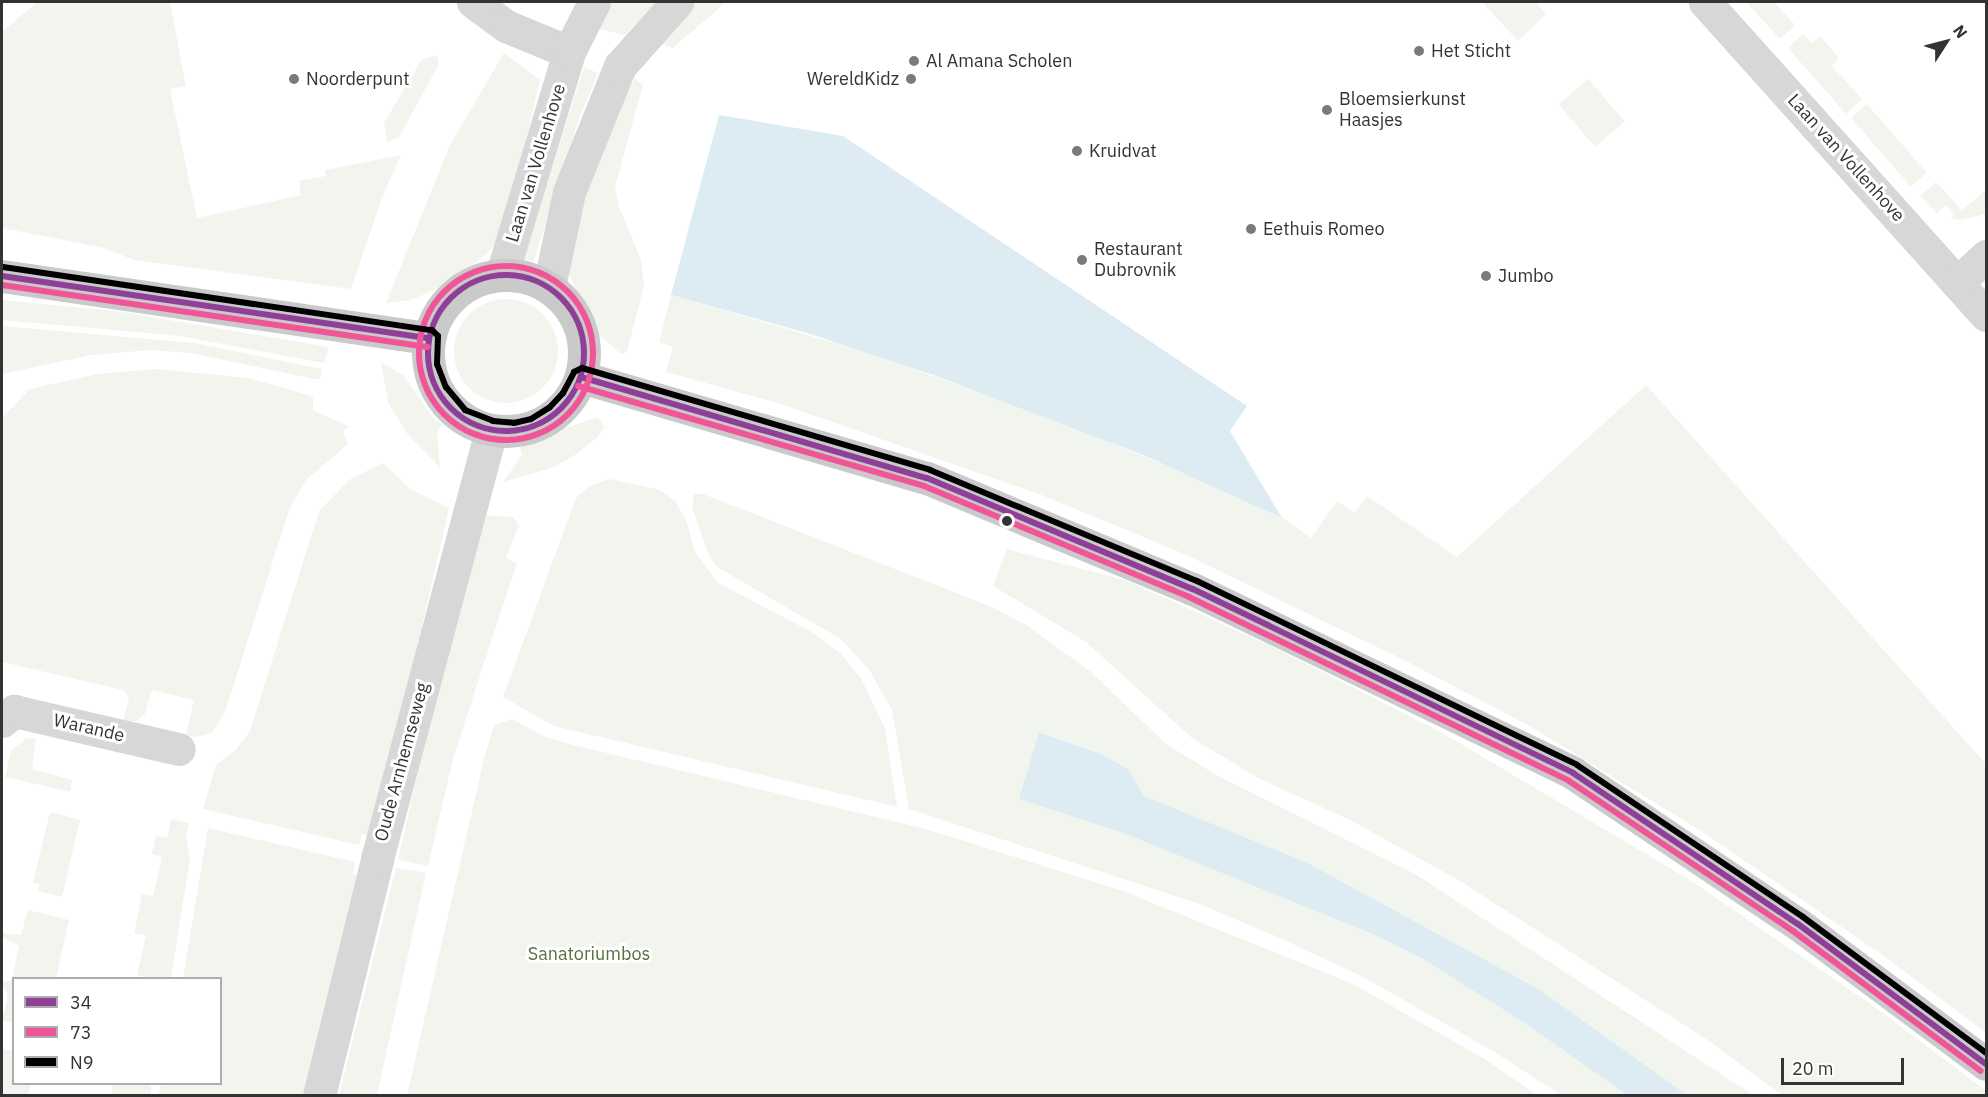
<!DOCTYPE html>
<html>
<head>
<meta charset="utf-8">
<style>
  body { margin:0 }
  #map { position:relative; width:1988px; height:1097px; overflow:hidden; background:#fff; font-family:"IBM Plex Sans",sans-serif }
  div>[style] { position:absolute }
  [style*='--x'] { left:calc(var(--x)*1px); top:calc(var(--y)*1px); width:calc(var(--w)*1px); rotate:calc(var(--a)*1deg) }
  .green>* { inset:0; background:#f1f5ed; transform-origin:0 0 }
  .round { border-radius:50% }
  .water>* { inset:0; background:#ddebf3 }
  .minor>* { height:33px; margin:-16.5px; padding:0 16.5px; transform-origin:16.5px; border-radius:16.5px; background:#d7d7d7 }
  .major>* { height:33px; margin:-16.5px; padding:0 16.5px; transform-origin:16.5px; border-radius:16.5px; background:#cacaca }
  .major>.ring { margin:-16.5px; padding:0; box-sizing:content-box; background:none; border:33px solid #cacaca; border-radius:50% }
  .bus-1>* { height:6px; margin:-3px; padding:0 3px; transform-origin:3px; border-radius:3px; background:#8f3f98 }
  .bus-1>.ring { margin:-3px; padding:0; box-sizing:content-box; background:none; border:6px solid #8f3f98; border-radius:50% }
  .bus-2>* { height:6px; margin:-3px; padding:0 3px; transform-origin:3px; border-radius:3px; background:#ef5597 }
  .bus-2>.ring { margin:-3px; padding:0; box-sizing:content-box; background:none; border:6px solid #ef5597; border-radius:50% }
  .bus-3>* { height:6px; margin:-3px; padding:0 3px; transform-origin:3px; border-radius:3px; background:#000 }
  .dots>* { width:16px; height:16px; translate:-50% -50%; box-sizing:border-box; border:3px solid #fff; border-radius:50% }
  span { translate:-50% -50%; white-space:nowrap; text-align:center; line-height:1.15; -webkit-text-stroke:6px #fff; paint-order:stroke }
  .poi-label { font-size:18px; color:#333 }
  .left { translate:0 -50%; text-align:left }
  .right { translate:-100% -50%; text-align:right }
  .street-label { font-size:18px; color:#333 }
  .park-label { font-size:18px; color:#56703f }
  .frame { position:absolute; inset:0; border:3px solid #333; pointer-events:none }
  .legend { position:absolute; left:12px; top:977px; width:210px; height:108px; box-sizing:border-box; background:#fff; border:2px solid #adadad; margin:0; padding:8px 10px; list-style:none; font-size:18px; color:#333 }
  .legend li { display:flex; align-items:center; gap:12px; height:30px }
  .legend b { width:30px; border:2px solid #adadad }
  .north { position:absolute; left:1916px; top:12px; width:60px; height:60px; -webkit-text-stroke:4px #fff; paint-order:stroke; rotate:54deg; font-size:16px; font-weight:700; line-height:24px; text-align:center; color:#333 }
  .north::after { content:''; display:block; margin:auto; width:21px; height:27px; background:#333; clip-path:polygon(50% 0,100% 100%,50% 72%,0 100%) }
  .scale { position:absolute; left:1781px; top:1058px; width:123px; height:27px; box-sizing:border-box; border:3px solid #333; border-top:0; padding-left:8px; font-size:18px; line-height:21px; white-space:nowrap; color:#333; -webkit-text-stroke:4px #fff; paint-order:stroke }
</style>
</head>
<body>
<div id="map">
  <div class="green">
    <div style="clip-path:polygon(37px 2px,170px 2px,186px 86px,170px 89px,197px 218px,301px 195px,299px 181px,326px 176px,325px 170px,401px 155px,383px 195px,351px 289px,134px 260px,104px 248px,2px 228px,2px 32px)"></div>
    <div style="clip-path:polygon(612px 2px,656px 2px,625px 35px,599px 29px)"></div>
    <div style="clip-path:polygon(692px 2px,726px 2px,673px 48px,657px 43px)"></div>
    <div style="clip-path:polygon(1482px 2px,1535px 2px,1546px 14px,1518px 41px)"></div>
    <div style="clip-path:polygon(1746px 2px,1774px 2px,1795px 25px,1780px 39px)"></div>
    <div style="clip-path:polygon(1803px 34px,1812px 43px,1820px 36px,1839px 58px,1832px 66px,1862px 99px,1846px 114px,1788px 48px)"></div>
    <div style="clip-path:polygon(504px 53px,540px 80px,510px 207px,493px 247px,473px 266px,434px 290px,411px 300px,386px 303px,450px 145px)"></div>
    <div style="clip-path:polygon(437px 55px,439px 64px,399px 137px,387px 142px,384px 123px,422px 59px)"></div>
    <div style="clip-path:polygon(584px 67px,598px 73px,580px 116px,534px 260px,529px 265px,523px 262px)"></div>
    <div style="clip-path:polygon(635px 79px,643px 85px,615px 187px,619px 207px,641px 260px,644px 286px,627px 351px,621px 354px,598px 334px,567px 271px,577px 207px,619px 104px)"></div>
    <div style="left:1588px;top:79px;width:56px;height:39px;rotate:49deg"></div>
    <div style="left:1867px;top:104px;width:91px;height:21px;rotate:49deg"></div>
    <div style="clip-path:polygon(1936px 182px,1962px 210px,1986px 190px,1986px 214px,1959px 220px,1950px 218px,1954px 214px,1946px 206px,1937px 213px,1920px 196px)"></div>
    <div style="clip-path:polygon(671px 295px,869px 353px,1073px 427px,1212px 485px,1283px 518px,1311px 538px,1337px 501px,1355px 513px,1367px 496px,1457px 557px,1646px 385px,1986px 764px,1986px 1033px,1881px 954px,1701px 831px,1528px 725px,1402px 659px,1182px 553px,1039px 494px,778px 403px,666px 372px,673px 347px,659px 342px)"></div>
    <div class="round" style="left:454px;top:299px;width:104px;height:104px"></div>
    <div style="clip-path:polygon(2px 300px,116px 311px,329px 347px,324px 363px,180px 336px,2px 320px)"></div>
    <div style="clip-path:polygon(2px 326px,194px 343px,322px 369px,320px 379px,314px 379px,191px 353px,150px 350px,91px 355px,2px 374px)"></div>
    <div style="clip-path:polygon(381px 362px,404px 376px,434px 419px,443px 424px,437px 433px,440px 467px,408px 435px,388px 402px)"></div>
    <div style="clip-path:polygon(156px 369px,248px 378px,295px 391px,313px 397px,313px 410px,348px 426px,343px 431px,348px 444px,306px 480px,289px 510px,225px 712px,212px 733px,195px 737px,186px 735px,194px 700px,152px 690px,145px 714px,136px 721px,123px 721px,129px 697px,123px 690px,2px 662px,2px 418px,30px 389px,98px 374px)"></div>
    <div style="clip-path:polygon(598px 417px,604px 427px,597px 438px,572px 457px,552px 468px,503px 482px,522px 455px,519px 444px)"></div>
    <div style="clip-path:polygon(383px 463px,410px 489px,449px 508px,374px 836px,362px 834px,359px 845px,203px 809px,216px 765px,236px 750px,250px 731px,319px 511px,349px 480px)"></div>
    <div style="clip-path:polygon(610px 479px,660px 490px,675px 501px,686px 520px,695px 552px,718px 583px,810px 631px,840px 653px,862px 680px,885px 729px,897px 807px,554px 726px,503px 697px,576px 498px,590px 486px)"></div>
    <div style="clip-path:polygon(694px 494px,703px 494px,992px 607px,1026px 625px,1090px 671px,1166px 744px,1218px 776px,1415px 874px,1753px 1095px,1687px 1095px,1540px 990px,1306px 862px,1144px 796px,1128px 769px,1101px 754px,1040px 732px,1020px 799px,1123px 833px,1375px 935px,1423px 959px,1526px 1024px,1627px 1095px,1561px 1095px,1493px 1051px,1365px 978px,1278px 937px,1197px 903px,909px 809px,892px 710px,870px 671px,841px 639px,717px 567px,708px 554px,692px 507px)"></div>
    <div style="clip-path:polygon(477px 515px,513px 517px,519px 525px,506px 558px,517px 563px,454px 755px,428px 866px,398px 860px)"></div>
    <div style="clip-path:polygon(1007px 549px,1128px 581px,1279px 650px,1439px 731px,1690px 880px,1876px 1008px,1986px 1091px,1986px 1095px,1782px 1095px,1709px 1041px,1460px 881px,1350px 820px,1258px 778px,1192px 738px,1086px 642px,993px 586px)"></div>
    <div style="clip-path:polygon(512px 719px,543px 736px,569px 744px,926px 829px,1123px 891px,1353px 984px,1485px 1059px,1537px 1095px,407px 1095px,484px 759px,494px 725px)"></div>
    <div style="clip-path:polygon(26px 738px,36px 739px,32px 769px,72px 780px,70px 792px,5px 777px,11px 751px)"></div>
    <div style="clip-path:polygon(50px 812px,80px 820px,62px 897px,38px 891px,40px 884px,33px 883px)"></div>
    <div style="clip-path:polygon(171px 819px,189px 823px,186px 837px,190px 858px,171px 978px,148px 978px,137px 975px,146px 935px,134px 933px,142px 894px,153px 896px,162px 857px,152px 854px,156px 835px,167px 838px)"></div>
    <div style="clip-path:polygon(208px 828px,355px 862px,353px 874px,364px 877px,309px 1095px,158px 1096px,161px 1084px,220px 1084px,220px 978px,183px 978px)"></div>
    <div style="clip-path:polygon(396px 868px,426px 873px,377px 1095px,339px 1095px)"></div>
    <div style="clip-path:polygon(28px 910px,69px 920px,56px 978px,14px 978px,13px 1023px,2px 1020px,8px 996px,2px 983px,12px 980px,19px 946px,2px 937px,2px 933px,21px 935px)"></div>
    <div style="clip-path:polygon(2px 1048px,13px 1051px,14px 1084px,31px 1084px,28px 1095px,2px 1095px)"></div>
    <div style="left:112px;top:1084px;width:39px;height:11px"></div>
  </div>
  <div class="water">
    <div style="clip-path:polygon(719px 115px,843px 136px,1247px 406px,1230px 431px,1282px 518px,1143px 455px,933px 375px,807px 333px,671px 295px)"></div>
    <div style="clip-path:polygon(1039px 732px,1101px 754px,1128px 769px,1144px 796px,1306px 862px,1540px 990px,1687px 1095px,1627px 1095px,1526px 1024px,1423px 959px,1375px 935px,1123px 833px,1019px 799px)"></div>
  </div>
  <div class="minor">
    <div style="--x:473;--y:2;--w:41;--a:36"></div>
    <div style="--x:506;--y:26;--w:68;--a:22.4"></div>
    <div style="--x:1705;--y:2;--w:421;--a:48.1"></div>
    <div style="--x:502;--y:274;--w:232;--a:-73.2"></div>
    <div style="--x:569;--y:52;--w:56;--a:-63.4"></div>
    <div style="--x:1957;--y:283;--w:40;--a:-43"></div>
    <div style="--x:549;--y:287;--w:97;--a:-78.1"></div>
    <div style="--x:569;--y:192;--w:136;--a:-68"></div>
    <div style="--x:620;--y:66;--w:86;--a:-48.3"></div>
    <div style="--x:2;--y:721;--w:16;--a:-40"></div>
    <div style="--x:14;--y:711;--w:169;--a:13"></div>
    <div style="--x:319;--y:1096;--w:244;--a:-76.2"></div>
    <div style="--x:377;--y:859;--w:444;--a:-75.1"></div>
  </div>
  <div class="major">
    <div class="ring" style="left:428px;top:275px;width:123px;height:123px"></div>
    <div style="--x:2;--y:276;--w:431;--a:8.3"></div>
    <div style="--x:581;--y:377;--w:360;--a:16.3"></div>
    <div style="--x:927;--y:478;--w:288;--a:22.7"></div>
    <div style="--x:1193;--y:589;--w:422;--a:25.8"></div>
    <div style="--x:1573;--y:773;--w:271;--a:33.9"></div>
    <div style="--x:1798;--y:924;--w:234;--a:36.7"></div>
  </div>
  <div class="bus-1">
    <div class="ring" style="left:428px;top:275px;width:150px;height:150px"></div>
    <div style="--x:2;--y:276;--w:431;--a:8.3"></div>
    <div style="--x:581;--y:377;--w:360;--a:16.3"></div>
    <div style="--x:927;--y:478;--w:288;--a:22.7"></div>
    <div style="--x:1193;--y:589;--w:422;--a:25.8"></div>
    <div style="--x:1573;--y:773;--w:271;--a:33.9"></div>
    <div style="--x:1798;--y:924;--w:234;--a:36.7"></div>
  </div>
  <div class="bus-2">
    <div class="ring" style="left:419px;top:266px;width:168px;height:168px"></div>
    <div style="--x:2;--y:285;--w:430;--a:8.3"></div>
    <div style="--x:578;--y:386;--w:360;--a:16.1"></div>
    <div style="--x:924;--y:486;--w:287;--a:22.7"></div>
    <div style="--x:1189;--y:597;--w:422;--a:25.8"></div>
    <div style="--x:1569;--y:781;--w:270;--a:33.8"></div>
    <div style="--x:1793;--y:931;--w:234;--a:36.7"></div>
  </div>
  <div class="bus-3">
    <div style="--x:3;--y:267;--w:434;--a:8.4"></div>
    <div style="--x:432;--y:330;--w:8;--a:45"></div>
    <div style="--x:438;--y:336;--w:28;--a:92"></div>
    <div style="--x:437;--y:364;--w:25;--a:69"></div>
    <div style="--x:446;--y:387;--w:30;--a:50"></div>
    <div style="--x:465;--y:410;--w:30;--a:21"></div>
    <div style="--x:493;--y:421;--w:21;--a:5"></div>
    <div style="--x:514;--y:423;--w:17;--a:-13"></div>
    <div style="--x:531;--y:419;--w:22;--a:-32"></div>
    <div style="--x:550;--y:407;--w:19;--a:-47"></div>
    <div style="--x:563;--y:393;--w:24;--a:-62"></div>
    <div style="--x:574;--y:372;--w:9;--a:-27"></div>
    <div style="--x:582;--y:368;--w:363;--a:16.3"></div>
    <div style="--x:930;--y:470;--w:289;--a:22.6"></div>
    <div style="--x:1197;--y:581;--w:422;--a:25.8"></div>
    <div style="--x:1577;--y:765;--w:272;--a:33.9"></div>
    <div style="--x:1803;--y:917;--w:228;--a:36.6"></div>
  </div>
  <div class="dots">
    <div style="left:1419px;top:51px;background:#7a7a7a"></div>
    <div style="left:914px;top:61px;background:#7a7a7a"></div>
    <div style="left:294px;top:79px;background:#7a7a7a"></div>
    <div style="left:911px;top:79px;background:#7a7a7a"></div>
    <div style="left:1327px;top:110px;background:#7a7a7a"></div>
    <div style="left:1077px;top:151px;background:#7a7a7a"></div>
    <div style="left:1251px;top:229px;background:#7a7a7a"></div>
    <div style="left:1082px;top:260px;background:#7a7a7a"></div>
    <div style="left:1486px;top:276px;background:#7a7a7a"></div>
    <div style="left:1007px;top:521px;background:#333"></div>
  </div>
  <div class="poi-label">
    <span class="left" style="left:1431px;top:51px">Het Sticht</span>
    <span class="left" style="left:926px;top:61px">Al Amana Scholen</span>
    <span class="left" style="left:306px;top:79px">Noorderpunt</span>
    <span class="right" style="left:899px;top:79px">WereldKidz</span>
    <span class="left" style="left:1339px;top:110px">Bloemsierkunst<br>Haasjes</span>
    <span class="left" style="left:1089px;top:151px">Kruidvat</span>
    <span class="left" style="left:1263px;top:229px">Eethuis Romeo</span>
    <span class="left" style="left:1094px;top:260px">Restaurant<br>Dubrovnik</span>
    <span class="left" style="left:1498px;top:276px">Jumbo</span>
  </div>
  <div class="street-label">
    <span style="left:1846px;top:158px;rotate:48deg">Laan van Vollenhove</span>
    <span style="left:536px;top:163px;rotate:-73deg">Laan van Vollenhove</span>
    <span style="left:89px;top:728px;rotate:13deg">Warande</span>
    <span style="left:402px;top:762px;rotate:-75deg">Oude Arnhemseweg</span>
  </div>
  <div class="park-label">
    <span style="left:589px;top:954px">Sanatoriumbos</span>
  </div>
  <div class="frame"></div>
  <ul class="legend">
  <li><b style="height:8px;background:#8f3f98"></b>34</li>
  <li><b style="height:8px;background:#ef5597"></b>73</li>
  <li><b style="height:8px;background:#000"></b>N9</li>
  </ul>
  <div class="north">N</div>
  <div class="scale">20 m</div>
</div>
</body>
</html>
